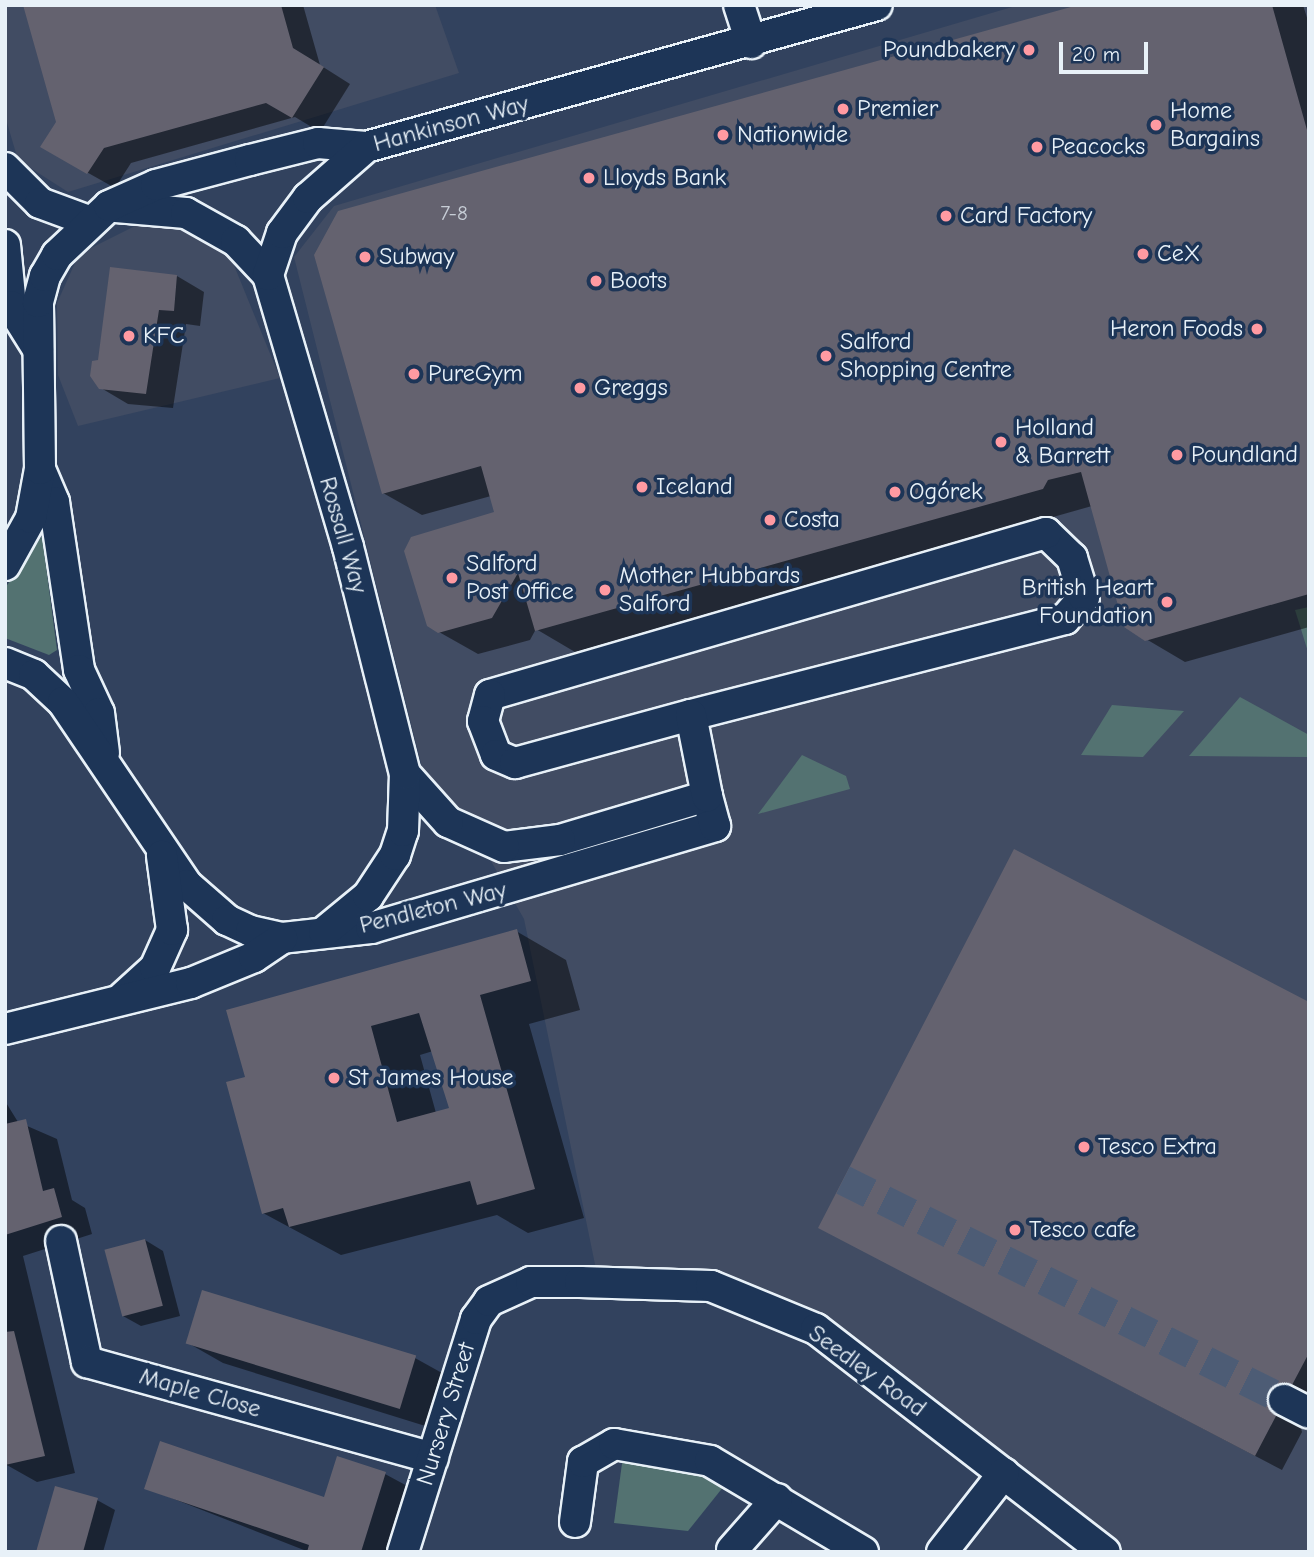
<!DOCTYPE html>
<html>
<head>
<meta charset="utf-8">
<style>
  body { margin:0 }
  #map { position:relative; width:1314px; height:1557px; overflow:hidden; background:#32425e; font-family:"Comic Neue",sans-serif }
  div>[style] { position:absolute }
  [style*='--x'] { left:calc(var(--x)*1px); top:calc(var(--y)*1px); width:calc(var(--w)*1px); rotate:calc(var(--a)*1deg) }
  .built>* { inset:0; background:#414c63 }
  .green>* { inset:0; background:#537271 }
  .shadow>* { inset:0; background:#0007 }
  .building>* { inset:0; background:#64626f; transform-origin:0 0 }
  .minor-tunnel>* { height:30px; margin-top:-15px; transform-origin:0; background:repeating-linear-gradient(90deg,#4d5c75 0 30px,transparent 0 45px) }
  .roads { filter:drop-shadow(2px 0 #e8f1f8) drop-shadow(-2px 0 #e8f1f8) drop-shadow(0 2px #e8f1f8) drop-shadow(0 -2px #e8f1f8) }
  .minor>* { height:30px; margin:-15px; padding:0 15px; transform-origin:15px; border-radius:15px; background:#1d3557 }
  .dots>* { width:19px; height:19px; translate:-50% -50%; box-sizing:border-box; border:4px solid #1d3557; border-radius:50% }
  span { translate:-50% -50%; white-space:nowrap; text-align:center; line-height:1.15; -webkit-text-stroke:7px #1d3557; paint-order:stroke }
  .number-label { font-size:21px; color:#c7cdd6 }
  .number-label span { -webkit-text-stroke-width:0 }
  .poi-label { font-size:24px; color:#e8f1f8 }
  .right { translate:-100% -50%; text-align:right }
  .left { translate:0 -50%; text-align:left }
  .street-label { font-size:24px; color:#e8f1f8 }
  .frame { position:absolute; inset:0; border:7px solid #e8f1f8; pointer-events:none }
  .scale { position:absolute; left:1059px; top:42px; width:89px; height:32px; box-sizing:border-box; border:4px solid #e8f1f8; border-top:0; padding-left:9px; font-size:21px; line-height:24px; white-space:nowrap; color:#e8f1f8; -webkit-text-stroke:5px #1d3557; paint-order:stroke }
</style>
</head>
<body>
<div id="map">
  <div class="built">
    <div style="clip-path:polygon(5px 5px,435px 5px,459px 73px,68px 192px,18px 160px,5px 116px)"></div>
    <div style="clip-path:polygon(1019px 5px,1309px 5px,1309px 1552px,1114px 1552px,825px 1327px,597px 1274px,524px 919px,467px 819px,423px 771px,294px 257px,334px 206px)"></div>
    <div style="clip-path:polygon(137px 225px,181px 225px,229px 253px,280px 378px,78px 426px,58px 375px,57px 303px,79px 254px)"></div>
  </div>
  <div class="green">
    <div style="clip-path:polygon(42px 536px,57px 650px,49px 655px,5px 638px,5px 588px)"></div>
    <div style="clip-path:polygon(1309px 607px,1309px 655px,1295px 610px)"></div>
    <div style="clip-path:polygon(1240px 697px,1309px 735px,1309px 757px,1189px 756px)"></div>
    <div style="clip-path:polygon(1112px 705px,1184px 711px,1143px 757px,1081px 755px)"></div>
    <div style="clip-path:polygon(802px 755px,846px 776px,850px 789px,758px 814px)"></div>
    <div style="clip-path:polygon(623px 1456px,701px 1473px,724px 1486px,688px 1531px,614px 1523px)"></div>
  </div>
  <div class="shadow">
    <div style="clip-path:polygon(25px 5px,303px 5px,320px 65px,350px 84px,320px 132px,295px 117px,131px 163px,115px 188px,42px 147px,58px 122px)"></div>
    <div style="clip-path:polygon(1085px 5px,1303px 5px,1309px 24px,1309px 627px,1185px 662px,1146px 639px,1092px 506px,575px 652px,536px 629px,530px 640px,478px 654px,439px 632px,496px 513px,491px 496px,422px 515px,383px 493px)"></div>
    <div style="clip-path:polygon(177px 276px,204px 292px,200px 326px,186px 324px,173px 408px,128px 404px,101px 388px,100px 362px)"></div>
    <div style="clip-path:polygon(evenodd,516px 931px,566px 960px,580px 1010px,529px 1024px,584px 1218px,528px 1233px,497px 1215px,341px 1255px,263px 1213px,247px 1078px,516px 931px,433px 1051px,452px 1109px,436px 1113px,420px 1055px,433px 1051px)"></div>
    <div style="clip-path:polygon(1309px 1003px,1309px 1399px,1295px 1408px,1302px 1432px,1282px 1470px,820px 1228px)"></div>
    <div style="clip-path:polygon(5px 1101px,18px 1122px,57px 1139px,72px 1200px,85px 1208px,92px 1234px,23px 1256px,75px 1473px,37px 1482px,5px 1464px)"></div>
    <div style="clip-path:polygon(145px 1240px,163px 1251px,180px 1316px,141px 1326px,123px 1316px)"></div>
    <div style="clip-path:polygon(188px 1343px,415px 1358px,451px 1378px,435px 1429px,223px 1363px)"></div>
    <div style="clip-path:polygon(385px 1474px,411px 1488px,391px 1552px,309px 1552px,146px 1488px,325px 1499px)"></div>
    <div style="clip-path:polygon(97px 1500px,115px 1510px,103px 1552px,38px 1552px)"></div>
  </div>
  <div class="building">
    <div style="clip-path:polygon(23px 5px,281px 5px,293px 48px,324px 67px,292px 118px,266px 103px,104px 148px,87px 174px,40px 147px,56px 122px)"></div>
    <div style="clip-path:polygon(1078px 5px,1272px 5px,1309px 137px,1309px 594px,1145px 641px,1124px 627px,1081px 472px,1048px 480px,1043px 489px,535px 631px,518px 573px,492px 618px,438px 633px,427px 626px,404px 551px,411px 537px,494px 512px,481px 466px,382px 494px,314px 255px,338px 211px)"></div>
    <div style="clip-path:polygon(110px 267px,177px 275px,174px 311px,159px 310px,146px 394px,99px 389px,90px 376px,92px 361px,98px 360px)"></div>
    <div style="clip-path:polygon(1014px 849px,1309px 1002px,1309px 1353px,1292px 1385px,1275px 1385px,1268px 1393px,1276px 1416px,1255px 1456px,818px 1228px)"></div>
    <div style="clip-path:polygon(evenodd,517px 929px,531px 981px,480px 995px,535px 1189px,477px 1205px,470px 1181px,289px 1227px,283px 1208px,262px 1214px,226px 1082px,245px 1077px,226px 1010px,517px 929px,419px 1013px,449px 1108px,397px 1122px,371px 1026px,419px 1013px)"></div>
    <div style="clip-path:polygon(26px 1119px,43px 1191px,54px 1188px,62px 1217px,5px 1235px,5px 1124px)"></div>
    <div style="left:145px;top:1239px;width:69px;height:42px;rotate:75deg"></div>
    <div style="left:202px;top:1290px;width:224px;height:56px;rotate:17deg"></div>
    <div style="clip-path:polygon(14px 1331px,45px 1456px,5px 1465px,5px 1332px)"></div>
    <div style="clip-path:polygon(160px 1441px,324px 1497px,337px 1456px,386px 1472px,361px 1552px,307px 1552px,309px 1545px,144px 1489px)"></div>
    <div style="clip-path:polygon(55px 1486px,98px 1498px,83px 1552px,36px 1552px)"></div>
  </div>
  <div class="minor-tunnel">
    <div style="--x:843;--y:1180;--w:493;--a:26.5"></div>
  </div>
  <div class="roads">
    <div class="minor">
      <div style="--x:739;--y:5;--w:40;--a:72"></div>
      <div style="--x:5;--y:168;--w:49;--a:45"></div>
      <div style="--x:40;--y:203;--w:52;--a:20.2"></div>
      <div style="--x:116;--y:207;--w:70;--a:4.9"></div>
      <div style="--x:186;--y:213;--w:57;--a:29.2"></div>
      <div style="--x:236;--y:241;--w:47;--a:46.7"></div>
      <div style="--x:5;--y:245;--w:61;--a:84.4"></div>
      <div style="--x:11;--y:306;--w:51;--a:57.9"></div>
      <div style="--x:40;--y:469;--w:36;--a:67"></div>
      <div style="--x:54;--y:502;--w:170;--a:81.5"></div>
      <div style="--x:79;--y:670;--w:47;--a:65.1"></div>
      <div style="--x:99;--y:713;--w:40;--a:82.9"></div>
      <div style="--x:5;--y:565;--w:54;--a:-61"></div>
      <div style="--x:31;--y:518;--w:50;--a:-79.6"></div>
      <div style="--x:40;--y:469;--w:167;--a:-90.7"></div>
      <div style="--x:38;--y:302;--w:27;--a:-75"></div>
      <div style="--x:45;--y:276;--w:24;--a:-60"></div>
      <div style="--x:57;--y:255;--w:71;--a:-43.3"></div>
      <div style="--x:109;--y:206;--w:51;--a:-24.1"></div>
      <div style="--x:156;--y:185;--w:97;--a:-14.9"></div>
      <div style="--x:250;--y:160;--w:70;--a:-14"></div>
      <div style="--x:318;--y:143;--w:48;--a:4.8"></div>
      <div style="--x:366;--y:147;--w:530;--a:-15.53"></div>
      <div style="--x:5;--y:663;--w:31;--a:22"></div>
      <div style="--x:34;--y:675;--w:40;--a:43"></div>
      <div style="--x:63;--y:702;--w:221;--a:55.9"></div>
      <div style="--x:187;--y:885;--w:53;--a:41.2"></div>
      <div style="--x:227;--y:920;--w:26;--a:25"></div>
      <div style="--x:251;--y:931;--w:32;--a:13"></div>
      <div style="--x:282;--y:938;--w:90;--a:-6.4"></div>
      <div style="--x:371;--y:928;--w:359;--a:-16.5"></div>
      <div style="--x:715;--y:826;--w:31;--a:-105"></div>
      <div style="--x:707;--y:796;--w:153;--a:163.3"></div>
      <div style="--x:560;--y:840;--w:56;--a:172.9"></div>
      <div style="--x:504;--y:847;--w:61;--a:-155.9"></div>
      <div style="--x:448;--y:822;--w:64;--a:-131.9"></div>
      <div style="--x:691;--y:715;--w:386;--a:-14.4"></div>
      <div style="--x:1065;--y:619;--w:29;--a:-49"></div>
      <div style="--x:1084;--y:597;--w:41;--a:-107.1"></div>
      <div style="--x:1072;--y:558;--w:36;--a:-136"></div>
      <div style="--x:1046;--y:533;--w:579;--a:163.76"></div>
      <div style="--x:490;--y:695;--w:27;--a:105"></div>
      <div style="--x:483;--y:721;--w:36;--a:69"></div>
      <div style="--x:496;--y:755;--w:21;--a:23"></div>
      <div style="--x:515;--y:763;--w:182;--a:-15.3"></div>
      <div style="--x:691;--y:715;--w:83;--a:78.8"></div>
      <div style="--x:324;--y:932;--w:57;--a:-39.3"></div>
      <div style="--x:368;--y:896;--w:49;--a:-56.6"></div>
      <div style="--x:395;--y:855;--w:25;--a:-72"></div>
      <div style="--x:403;--y:831;--w:57;--a:-88"></div>
      <div style="--x:405;--y:774;--w:234;--a:-104.1"></div>
      <div style="--x:348;--y:547;--w:284;--a:-106.4"></div>
      <div style="--x:268;--y:275;--w:44;--a:-71.6"></div>
      <div style="--x:282;--y:233;--w:44;--a:-53.4"></div>
      <div style="--x:308;--y:198;--w:77;--a:-41.3"></div>
      <div style="--x:123;--y:997;--w:43;--a:-42.2"></div>
      <div style="--x:155;--y:968;--w:42;--a:-65.9"></div>
      <div style="--x:172;--y:930;--w:75;--a:-97.7"></div>
      <div style="--x:5;--y:1029;--w:192;--a:-13.9"></div>
      <div style="--x:191;--y:983;--w:68;--a:-22.4"></div>
      <div style="--x:254;--y:957;--w:34;--a:-34"></div>
      <div style="--x:61;--y:1241;--w:124;--a:77.9"></div>
      <div style="--x:87;--y:1362;--w:359;--a:15.5"></div>
      <div style="--x:1284;--y:1400;--w:28;--a:27"></div>
      <div style="--x:575;--y:1522;--w:61;--a:-82.4"></div>
      <div style="--x:583;--y:1462;--w:36;--a:-30"></div>
      <div style="--x:614;--y:1444;--w:97;--a:10"></div>
      <div style="--x:710;--y:1461;--w:178;--a:30.7"></div>
      <div style="--x:732;--y:1550;--w:68;--a:-48.6"></div>
      <div style="--x:403;--y:1552;--w:244;--a:-72.6"></div>
      <div style="--x:476;--y:1319;--w:22;--a:-54"></div>
      <div style="--x:489;--y:1301;--w:46;--a:-24.3"></div>
      <div style="--x:531;--y:1282;--w:49;--a:0"></div>
      <div style="--x:580;--y:1282;--w:131;--a:1.7"></div>
      <div style="--x:711;--y:1286;--w:113;--a:22.3"></div>
      <div style="--x:816;--y:1329;--w:365;--a:37.7"></div>
      <div style="--x:942;--y:1552;--w:100;--a:-51.9"></div>
    </div>
  </div>
  <div class="dots">
    <div style="left:1029px;top:50px;background:#ff9aa2"></div>
    <div style="left:843px;top:109px;background:#ff9aa2"></div>
    <div style="left:1156px;top:125px;background:#ff9aa2"></div>
    <div style="left:723px;top:135px;background:#ff9aa2"></div>
    <div style="left:1037px;top:147px;background:#ff9aa2"></div>
    <div style="left:589px;top:178px;background:#ff9aa2"></div>
    <div style="left:946px;top:216px;background:#ff9aa2"></div>
    <div style="left:1143px;top:254px;background:#ff9aa2"></div>
    <div style="left:365px;top:257px;background:#ff9aa2"></div>
    <div style="left:596px;top:281px;background:#ff9aa2"></div>
    <div style="left:1257px;top:329px;background:#ff9aa2"></div>
    <div style="left:129px;top:336px;background:#ff9aa2"></div>
    <div style="left:826px;top:356px;background:#ff9aa2"></div>
    <div style="left:414px;top:374px;background:#ff9aa2"></div>
    <div style="left:580px;top:388px;background:#ff9aa2"></div>
    <div style="left:1001px;top:442px;background:#ff9aa2"></div>
    <div style="left:1177px;top:455px;background:#ff9aa2"></div>
    <div style="left:642px;top:487px;background:#ff9aa2"></div>
    <div style="left:895px;top:492px;background:#ff9aa2"></div>
    <div style="left:770px;top:520px;background:#ff9aa2"></div>
    <div style="left:452px;top:578px;background:#ff9aa2"></div>
    <div style="left:605px;top:590px;background:#ff9aa2"></div>
    <div style="left:1167px;top:602px;background:#ff9aa2"></div>
    <div style="left:334px;top:1078px;background:#ff9aa2"></div>
    <div style="left:1084px;top:1147px;background:#ff9aa2"></div>
    <div style="left:1015px;top:1230px;background:#ff9aa2"></div>
  </div>
  <div class="number-label">
    <span style="left:454px;top:213px">7-8</span>
  </div>
  <div class="poi-label">
    <span class="right" style="left:1015px;top:50px">Poundbakery</span>
    <span class="left" style="left:857px;top:109px">Premier</span>
    <span class="left" style="left:1170px;top:125px">Home<br>Bargains</span>
    <span class="left" style="left:737px;top:135px">Nationwide</span>
    <span class="left" style="left:1051px;top:147px">Peacocks</span>
    <span class="left" style="left:603px;top:178px">Lloyds Bank</span>
    <span class="left" style="left:960px;top:216px">Card Factory</span>
    <span class="left" style="left:1157px;top:254px">CeX</span>
    <span class="left" style="left:379px;top:257px">Subway</span>
    <span class="left" style="left:610px;top:281px">Boots</span>
    <span class="right" style="left:1243px;top:329px">Heron Foods</span>
    <span class="left" style="left:143px;top:336px">KFC</span>
    <span class="left" style="left:840px;top:356px">Salford<br>Shopping Centre</span>
    <span class="left" style="left:428px;top:374px">PureGym</span>
    <span class="left" style="left:594px;top:388px">Greggs</span>
    <span class="left" style="left:1015px;top:442px">Holland<br>&amp; Barrett</span>
    <span class="left" style="left:1191px;top:455px">Poundland</span>
    <span class="left" style="left:656px;top:487px">Iceland</span>
    <span class="left" style="left:909px;top:492px">Ogórek</span>
    <span class="left" style="left:784px;top:520px">Costa</span>
    <span class="left" style="left:466px;top:578px">Salford<br>Post Office</span>
    <span class="left" style="left:619px;top:590px">Mother Hubbards<br>Salford</span>
    <span class="right" style="left:1153px;top:602px">British Heart<br>Foundation</span>
    <span class="left" style="left:348px;top:1078px">St James House</span>
    <span class="left" style="left:1098px;top:1147px">Tesco Extra</span>
    <span class="left" style="left:1029px;top:1230px">Tesco cafe</span>
  </div>
  <div class="street-label">
    <span style="left:451px;top:124px;rotate:-15deg">Hankinson Way</span>
    <span style="left:343px;top:535px;rotate:74deg">Rossall Way</span>
    <span style="left:433px;top:908px;rotate:-14deg">Pendleton Way</span>
    <span style="left:867px;top:1371px;rotate:36deg">Seedley Road</span>
    <span style="left:200px;top:1393px;rotate:16deg">Maple Close</span>
    <span style="left:446px;top:1414px;rotate:-73deg">Nursery Street</span>
  </div>
  <div class="frame"></div>
  <div class="scale">20 m</div>
</div>
</body>
</html>
